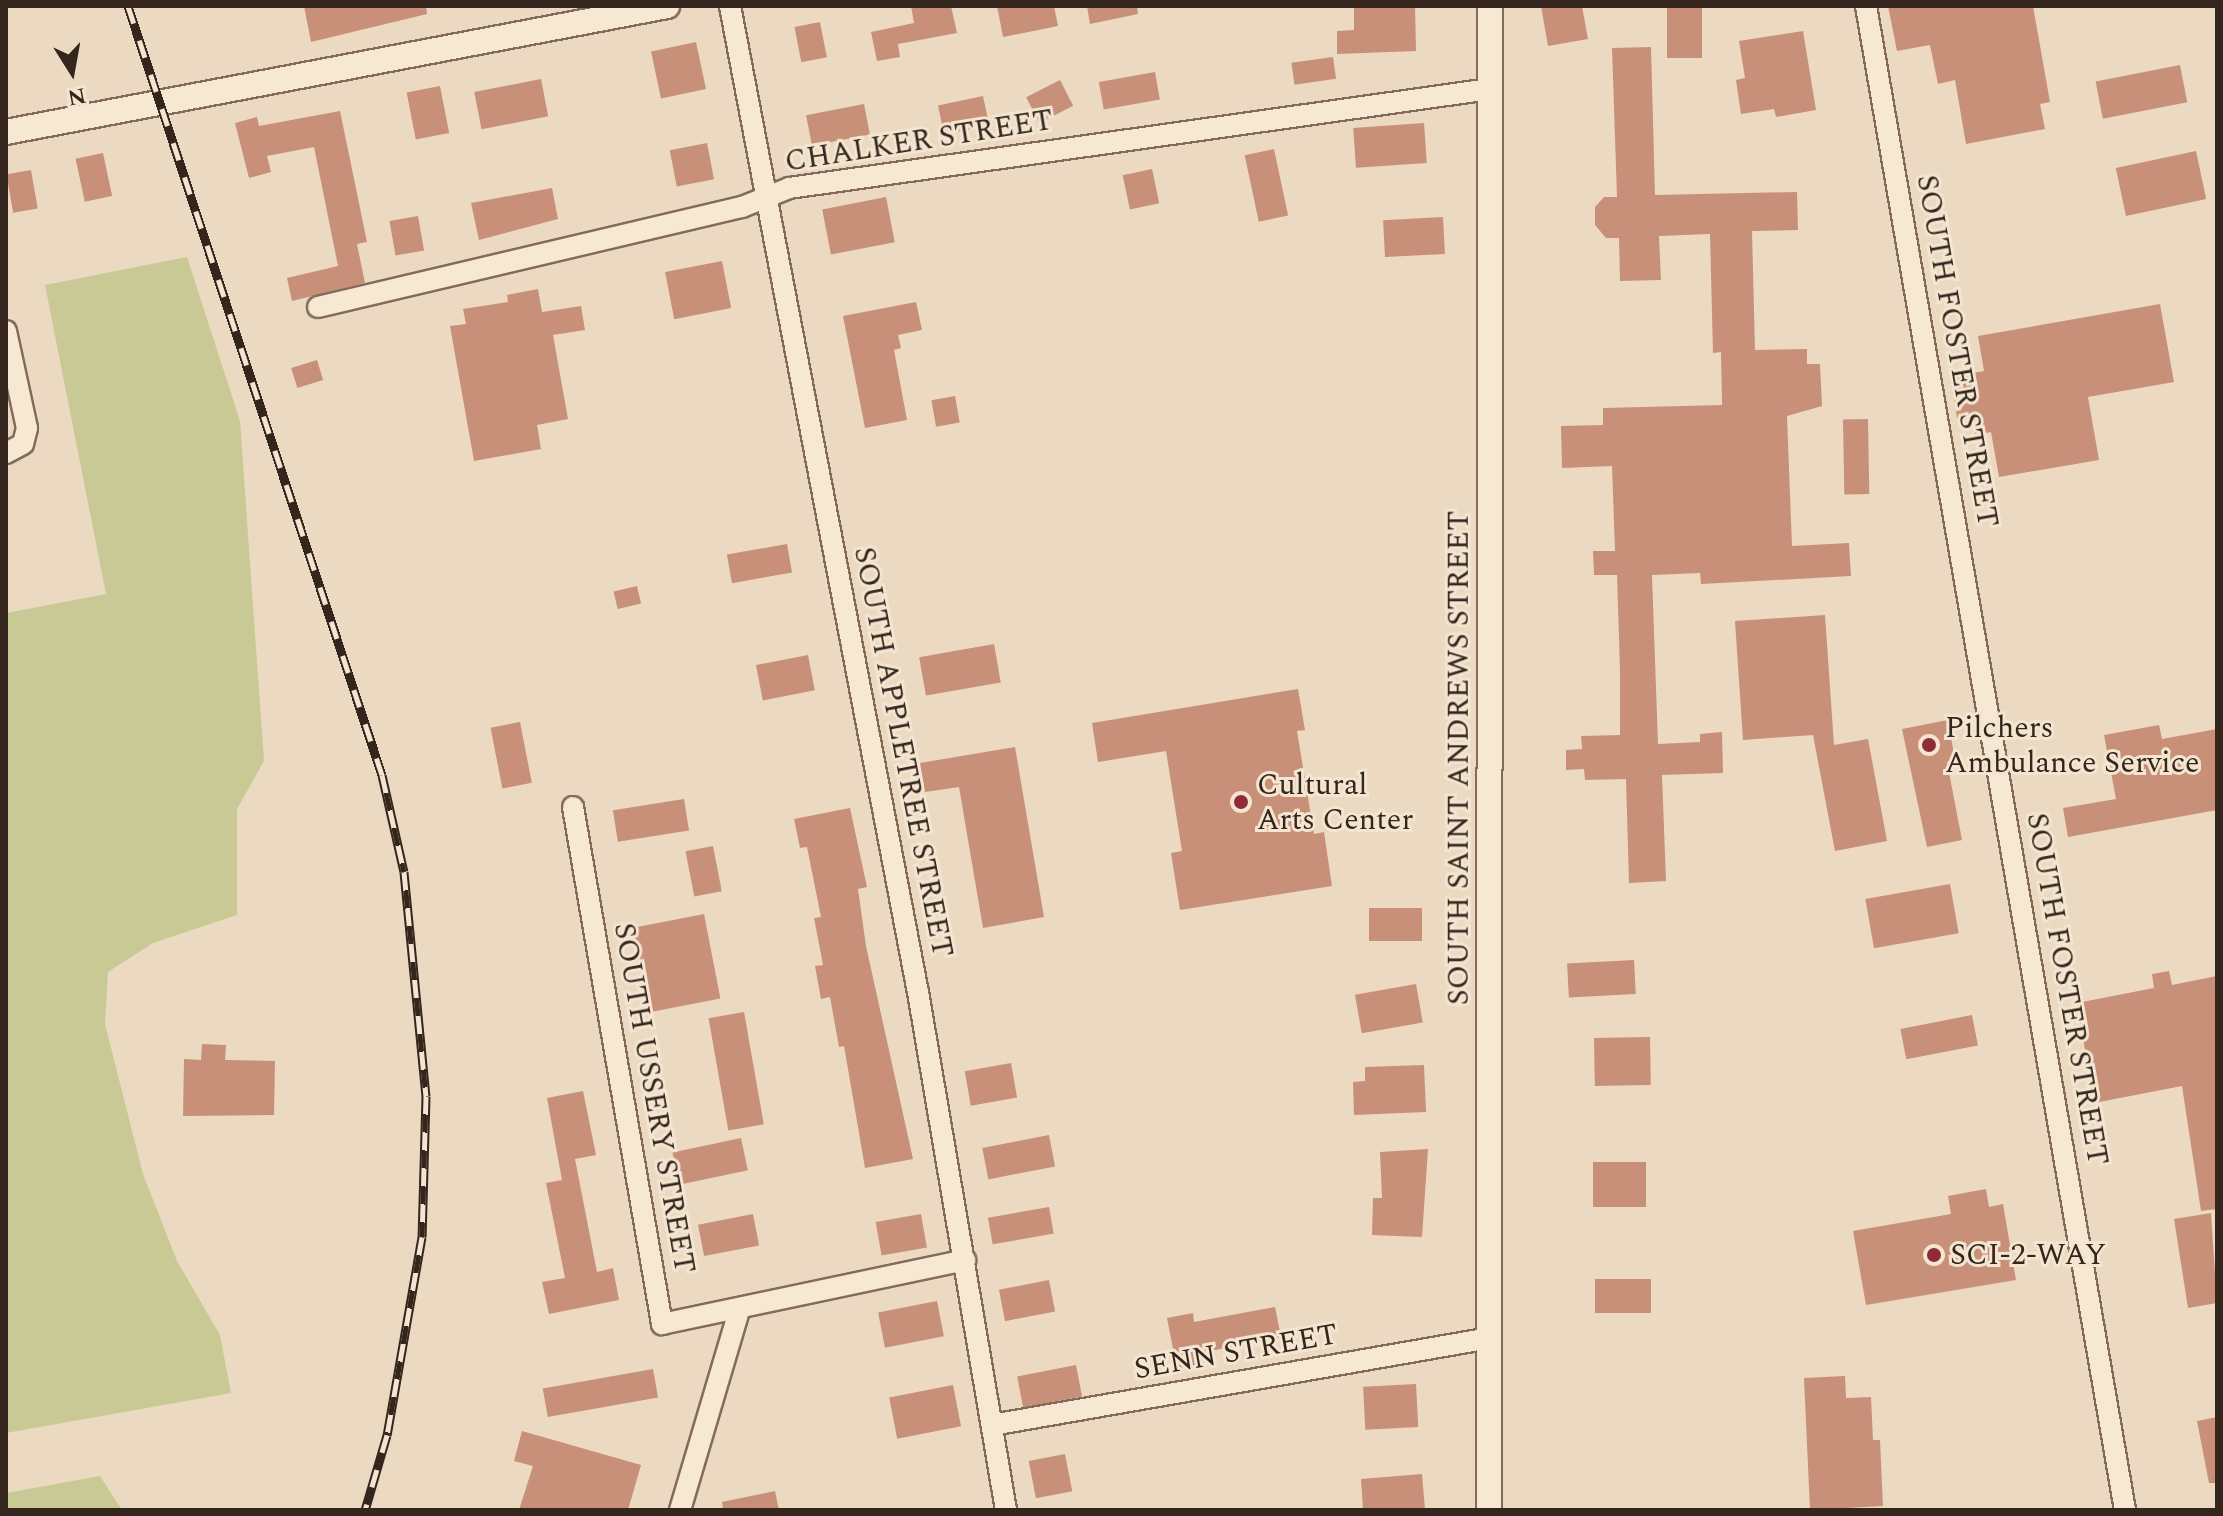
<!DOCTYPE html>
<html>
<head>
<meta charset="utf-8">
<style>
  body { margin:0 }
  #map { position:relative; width:2223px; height:1516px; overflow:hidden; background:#ebdac1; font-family:Spectral,serif }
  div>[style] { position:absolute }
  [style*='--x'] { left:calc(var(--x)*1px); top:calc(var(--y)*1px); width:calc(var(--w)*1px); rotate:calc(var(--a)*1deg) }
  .green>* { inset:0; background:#c9c995 }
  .building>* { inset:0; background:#c89078; transform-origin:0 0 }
  .roads { filter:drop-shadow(2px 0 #846b59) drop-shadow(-2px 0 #846b59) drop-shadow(0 2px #846b59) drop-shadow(0 -2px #846b59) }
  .minor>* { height:20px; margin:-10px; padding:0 10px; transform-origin:10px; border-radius:10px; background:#f7e8d3 }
  .tertiary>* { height:24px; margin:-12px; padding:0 12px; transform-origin:12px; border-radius:12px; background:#f7e8d3 }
  .rail>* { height:9px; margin-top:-4.5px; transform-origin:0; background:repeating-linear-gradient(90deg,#f3e5d0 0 18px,#34251d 0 36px); box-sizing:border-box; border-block:2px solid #34251d }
  .dots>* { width:22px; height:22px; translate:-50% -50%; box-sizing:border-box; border:4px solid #f3e5d0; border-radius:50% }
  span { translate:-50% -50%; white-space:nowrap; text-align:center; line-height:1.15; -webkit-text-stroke:6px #f3e5d0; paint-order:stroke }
  .street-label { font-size:30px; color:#34251d }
  .poi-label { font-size:30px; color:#34251d }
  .left { translate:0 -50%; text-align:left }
  .frame { position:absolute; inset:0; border:8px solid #34251d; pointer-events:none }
  .north { position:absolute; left:32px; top:32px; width:80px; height:80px; -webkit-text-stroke:6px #f3e5d0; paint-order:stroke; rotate:169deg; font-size:22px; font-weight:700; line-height:32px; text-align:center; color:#34251d }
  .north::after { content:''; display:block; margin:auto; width:28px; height:36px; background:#34251d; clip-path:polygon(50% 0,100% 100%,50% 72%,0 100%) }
</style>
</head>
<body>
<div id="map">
  <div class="green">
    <div style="clip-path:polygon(187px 257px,240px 421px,264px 761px,237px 809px,237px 915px,153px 943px,108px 972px,105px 1024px,143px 1174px,177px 1261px,220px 1335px,231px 1393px,6px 1433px,6px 613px,106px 594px,45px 285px)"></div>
    <div style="clip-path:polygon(100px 1476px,122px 1510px,6px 1510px,6px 1493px)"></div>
  </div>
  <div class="building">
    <div style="clip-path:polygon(304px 6px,426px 6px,427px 14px,311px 42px)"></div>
    <div style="clip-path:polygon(911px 6px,951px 6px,957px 33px,898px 44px,900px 57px,877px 61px,871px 32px,914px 23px)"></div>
    <div style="clip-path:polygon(997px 6px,1054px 6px,1058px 26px,1003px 37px)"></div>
    <div style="clip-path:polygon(1087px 6px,1137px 6px,1138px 14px,1090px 24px)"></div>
    <div style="clip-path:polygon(1354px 6px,1415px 6px,1416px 51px,1337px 54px,1337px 31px,1354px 30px)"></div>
    <div style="clip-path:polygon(1541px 6px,1582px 6px,1588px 39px,1548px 46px)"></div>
    <div style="left:1667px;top:6px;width:35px;height:52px"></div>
    <div style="clip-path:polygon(1888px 6px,2033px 6px,2050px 102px,2040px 104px,2045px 129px,1966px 144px,1955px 80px,1938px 84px,1930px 45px,1897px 51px)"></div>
    <div style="left:820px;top:22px;width:36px;height:26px;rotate:79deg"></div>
    <div style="clip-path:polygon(1803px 31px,1816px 110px,1776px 117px,1774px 109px,1741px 114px,1736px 80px,1745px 78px,1739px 41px)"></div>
    <div style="left:696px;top:42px;width:48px;height:46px;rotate:78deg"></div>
    <div style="clip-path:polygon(1651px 47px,1655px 195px,1797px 192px,1798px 230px,1752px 231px,1755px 350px,1807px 349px,1807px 364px,1820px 364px,1822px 406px,1787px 416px,1792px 546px,1849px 543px,1851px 576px,1701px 584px,1700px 573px,1652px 575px,1658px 744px,1700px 742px,1700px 734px,1722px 732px,1723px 773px,1662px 775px,1666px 881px,1629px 883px,1626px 779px,1585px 780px,1584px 769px,1566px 770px,1566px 750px,1582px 749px,1581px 736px,1620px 735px,1620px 670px,1617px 575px,1594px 575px,1593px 551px,1615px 551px,1612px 466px,1562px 468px,1561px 426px,1603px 425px,1603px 408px,1722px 405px,1721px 352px,1713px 353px,1710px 234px,1659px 236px,1661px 280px,1620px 281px,1619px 238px,1606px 238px,1595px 225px,1595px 207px,1604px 197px,1617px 197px,1612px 48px)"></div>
    <div style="left:1333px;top:57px;width:22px;height:42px;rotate:82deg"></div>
    <div style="left:2180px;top:65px;width:38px;height:86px;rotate:79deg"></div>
    <div style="left:1155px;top:72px;width:28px;height:57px;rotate:80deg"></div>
    <div style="left:541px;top:79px;width:38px;height:68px;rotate:79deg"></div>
    <div style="left:1060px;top:80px;width:29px;height:38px;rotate:63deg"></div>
    <div style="left:440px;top:86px;width:48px;height:34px;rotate:79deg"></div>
    <div style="left:983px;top:96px;width:30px;height:46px;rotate:78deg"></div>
    <div style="left:864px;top:104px;width:31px;height:59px;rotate:79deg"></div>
    <div style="clip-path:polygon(340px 111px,367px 242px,357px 244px,365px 283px,292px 301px,287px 278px,338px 266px,314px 147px,267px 156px,271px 172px,249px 178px,235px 123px,257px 117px,259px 126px)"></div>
    <div style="left:1424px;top:123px;width:40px;height:71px;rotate:86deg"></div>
    <div style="left:707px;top:143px;width:37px;height:38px;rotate:79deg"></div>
    <div style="left:1274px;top:149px;width:68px;height:30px;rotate:78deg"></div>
    <div style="left:2196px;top:151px;width:49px;height:82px;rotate:78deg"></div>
    <div style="left:103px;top:153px;width:44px;height:28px;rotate:78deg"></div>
    <div style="left:1152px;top:169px;width:35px;height:30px;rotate:78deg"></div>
    <div style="left:31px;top:170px;width:39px;height:25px;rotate:80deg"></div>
    <div style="clip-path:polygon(552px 188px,558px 219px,479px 240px,471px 203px)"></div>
    <div style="left:886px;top:197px;width:46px;height:65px;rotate:79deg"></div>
    <div style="left:418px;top:216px;width:35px;height:29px;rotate:80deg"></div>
    <div style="left:1443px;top:217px;width:37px;height:60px;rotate:87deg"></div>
    <div style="left:722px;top:261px;width:48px;height:58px;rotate:79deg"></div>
    <div style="clip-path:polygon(538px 289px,542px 312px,581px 306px,585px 330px,553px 335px,568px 419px,537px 425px,541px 449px,474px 461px,450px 326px,466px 324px,463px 309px,508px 302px,507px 295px)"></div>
    <div style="clip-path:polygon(916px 302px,922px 330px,898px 335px,901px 348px,894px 350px,907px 420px,865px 428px,843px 316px)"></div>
    <div style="clip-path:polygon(2160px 304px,2174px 382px,2088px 397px,2099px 460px,1999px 477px,1991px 432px,1975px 435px,1972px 416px,1957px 418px,1950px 377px,1984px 371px,1978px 336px)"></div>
    <div style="left:317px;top:360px;width:21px;height:27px;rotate:73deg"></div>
    <div style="left:955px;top:396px;width:27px;height:24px;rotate:80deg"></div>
    <div style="left:1868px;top:419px;width:75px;height:25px;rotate:89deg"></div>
    <div style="left:787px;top:544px;width:29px;height:61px;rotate:80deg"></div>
    <div style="left:637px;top:586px;width:18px;height:24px;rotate:77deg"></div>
    <div style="clip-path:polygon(1825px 615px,1834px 745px,1868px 739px,1887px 841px,1835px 851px,1813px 735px,1743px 740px,1735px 621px)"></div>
    <div style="left:994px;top:644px;width:39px;height:76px;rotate:80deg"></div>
    <div style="left:808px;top:655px;width:36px;height:53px;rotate:79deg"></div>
    <div style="clip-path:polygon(1298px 689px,1305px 730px,1297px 731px,1314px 834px,1324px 832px,1332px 886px,1180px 910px,1171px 853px,1182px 851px,1166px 751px,1098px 762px,1092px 723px)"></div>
    <div style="clip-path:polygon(1948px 720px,1955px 760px,1947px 762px,1962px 840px,1927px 847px,1902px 729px)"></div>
    <div style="left:520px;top:722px;width:62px;height:30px;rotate:79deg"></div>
    <div style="clip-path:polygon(2159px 725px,2162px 739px,2217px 729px,2217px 810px,2068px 837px,2063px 808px,2116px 799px,2104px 735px)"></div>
    <div style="clip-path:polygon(1015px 747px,1044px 917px,983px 928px,959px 787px,925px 792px,920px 763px)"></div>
    <div style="left:684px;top:799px;width:32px;height:72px;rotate:81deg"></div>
    <div style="clip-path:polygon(850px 808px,867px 887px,858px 889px,866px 946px,913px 1159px,865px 1168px,844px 1046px,839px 1047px,830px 997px,821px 999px,815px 966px,823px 965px,814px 918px,821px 917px,807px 847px,800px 848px,794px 819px)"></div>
    <div style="left:713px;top:846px;width:46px;height:28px;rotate:79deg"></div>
    <div style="left:1950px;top:884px;width:50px;height:86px;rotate:80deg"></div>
    <div style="left:1369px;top:908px;width:53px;height:33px"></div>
    <div style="left:704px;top:914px;width:86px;height:72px;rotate:79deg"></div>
    <div style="left:1634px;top:960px;width:34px;height:67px;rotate:87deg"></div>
    <div style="clip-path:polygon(2169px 971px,2172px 985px,2217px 976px,2217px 1209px,2201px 1211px,2182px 1086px,2094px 1103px,2077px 1003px,2154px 988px,2152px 974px)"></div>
    <div style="left:1416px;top:984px;width:39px;height:62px;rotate:80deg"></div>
    <div style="left:744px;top:1012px;width:114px;height:36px;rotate:80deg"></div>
    <div style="left:1972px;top:1015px;width:31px;height:73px;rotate:79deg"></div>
    <div style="left:1650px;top:1037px;width:48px;height:56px;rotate:89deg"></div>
    <div style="clip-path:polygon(202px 1044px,226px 1045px,225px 1060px,275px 1061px,274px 1115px,183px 1116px,184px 1059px,201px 1060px)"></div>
    <div style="left:1011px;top:1063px;width:35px;height:47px;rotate:80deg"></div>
    <div style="clip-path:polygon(1424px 1065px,1426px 1112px,1354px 1115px,1353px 1082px,1365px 1081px,1365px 1067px)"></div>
    <div style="clip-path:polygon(583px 1091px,596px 1155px,575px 1159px,597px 1272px,613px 1268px,619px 1300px,549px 1314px,542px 1282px,565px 1278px,546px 1183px,562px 1180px,547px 1098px)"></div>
    <div style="left:1049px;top:1135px;width:32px;height:68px;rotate:79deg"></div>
    <div style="left:741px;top:1138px;width:33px;height:70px;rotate:78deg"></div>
    <div style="clip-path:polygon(1428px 1149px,1422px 1237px,1372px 1235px,1373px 1198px,1382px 1198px,1380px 1152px)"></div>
    <div style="left:1593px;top:1162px;width:53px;height:45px"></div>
    <div style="clip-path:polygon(1986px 1189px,1989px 1207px,2003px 1204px,2016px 1280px,1866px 1305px,1853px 1231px,1951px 1214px,1948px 1196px)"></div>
    <div style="left:1049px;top:1207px;width:27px;height:62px;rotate:80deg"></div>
    <div style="clip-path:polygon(2211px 1213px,2217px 1303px,2188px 1308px,2174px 1219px)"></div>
    <div style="left:753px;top:1214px;width:32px;height:56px;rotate:79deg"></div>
    <div style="left:921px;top:1214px;width:34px;height:46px;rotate:80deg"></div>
    <div style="left:1595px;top:1279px;width:56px;height:34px"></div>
    <div style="left:1049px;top:1280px;width:32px;height:51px;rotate:79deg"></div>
    <div style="left:937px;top:1301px;width:36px;height:60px;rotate:79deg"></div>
    <div style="clip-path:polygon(1275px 1307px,1281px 1337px,1200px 1353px,1202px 1364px,1177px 1369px,1167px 1318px,1193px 1313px,1194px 1322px)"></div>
    <div style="left:1076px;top:1365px;width:32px;height:60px;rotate:79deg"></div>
    <div style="left:653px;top:1369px;width:29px;height:112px;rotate:80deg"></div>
    <div style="clip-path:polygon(1845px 1376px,1846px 1398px,1871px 1397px,1873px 1440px,1880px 1440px,1883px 1506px,1810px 1510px,1804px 1378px)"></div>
    <div style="left:1416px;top:1384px;width:43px;height:53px;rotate:87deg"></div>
    <div style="left:953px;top:1385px;width:42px;height:65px;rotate:79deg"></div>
    <div style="clip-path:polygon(2217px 1417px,2217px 1483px,2209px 1483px,2197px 1421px)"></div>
    <div style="clip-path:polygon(522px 1431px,641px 1465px,628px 1510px,519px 1510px,533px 1466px,514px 1461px)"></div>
    <div style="left:1065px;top:1454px;width:38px;height:37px;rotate:79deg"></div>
    <div style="clip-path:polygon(1422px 1474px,1425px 1510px,1363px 1510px,1361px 1479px)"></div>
    <div style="clip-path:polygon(775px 1491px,779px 1510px,723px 1510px,722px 1502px)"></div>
  </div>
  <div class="roads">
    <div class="minor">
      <div style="--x:730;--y:6;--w:1004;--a:79.21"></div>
      <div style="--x:918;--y:992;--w:525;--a:80.36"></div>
      <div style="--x:1866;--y:6;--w:1526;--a:80.23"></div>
      <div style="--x:318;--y:307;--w:436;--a:-13.3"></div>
      <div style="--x:742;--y:207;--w:51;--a:-22"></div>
      <div style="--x:789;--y:188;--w:708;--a:-8.04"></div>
      <div style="--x:6;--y:331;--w:99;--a:77.8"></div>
      <div style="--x:27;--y:428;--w:16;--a:104"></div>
      <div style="--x:23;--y:444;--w:19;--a:152"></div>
      <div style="--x:573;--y:807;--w:525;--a:80.23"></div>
      <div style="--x:662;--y:1324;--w:310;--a:-11.9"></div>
      <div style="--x:992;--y:1425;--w:506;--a:-9.91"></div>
      <div style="--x:680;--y:1510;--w:208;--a:-73.5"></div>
    </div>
    <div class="tertiary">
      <div style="--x:6;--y:132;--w:673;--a:-10.79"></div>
      <div style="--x:1489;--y:1510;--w:1504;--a:-89.96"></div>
    </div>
  </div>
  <div class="rail">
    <div style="--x:128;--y:6;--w:810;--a:71.72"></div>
    <div style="--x:382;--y:775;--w:99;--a:77.2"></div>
    <div style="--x:404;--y:872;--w:225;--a:84.4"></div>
    <div style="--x:426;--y:1096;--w:141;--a:91.6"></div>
    <div style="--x:422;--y:1237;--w:201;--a:100"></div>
    <div style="--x:387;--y:1435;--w:78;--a:106.3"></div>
  </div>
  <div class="dots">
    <div style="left:1929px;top:745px;background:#902c39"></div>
    <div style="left:1241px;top:802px;background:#902c39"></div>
    <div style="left:1934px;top:1255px;background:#902c39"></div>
  </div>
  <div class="street-label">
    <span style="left:919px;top:141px;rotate:-9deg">CHALKER STREET</span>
    <span style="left:1957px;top:351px;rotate:80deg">SOUTH FOSTER STREET</span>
    <span style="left:903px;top:752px;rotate:79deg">SOUTH APPLETREE STREET</span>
    <span style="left:1459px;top:758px;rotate:-90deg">SOUTH SAINT ANDREWS STREET</span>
    <span style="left:2067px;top:989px;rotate:80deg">SOUTH FOSTER STREET</span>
    <span style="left:654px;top:1098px;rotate:80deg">SOUTH USSERY STREET</span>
    <span style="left:1236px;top:1352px;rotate:-10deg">SENN STREET</span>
  </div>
  <div class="poi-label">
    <span class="left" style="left:1945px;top:745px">Pilchers<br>Ambulance Service</span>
    <span class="left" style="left:1257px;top:802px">Cultural<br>Arts Center</span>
    <span class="left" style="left:1950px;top:1255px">SCI-2-WAY</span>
  </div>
  <div class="frame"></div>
  <div class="north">N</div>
</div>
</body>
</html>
